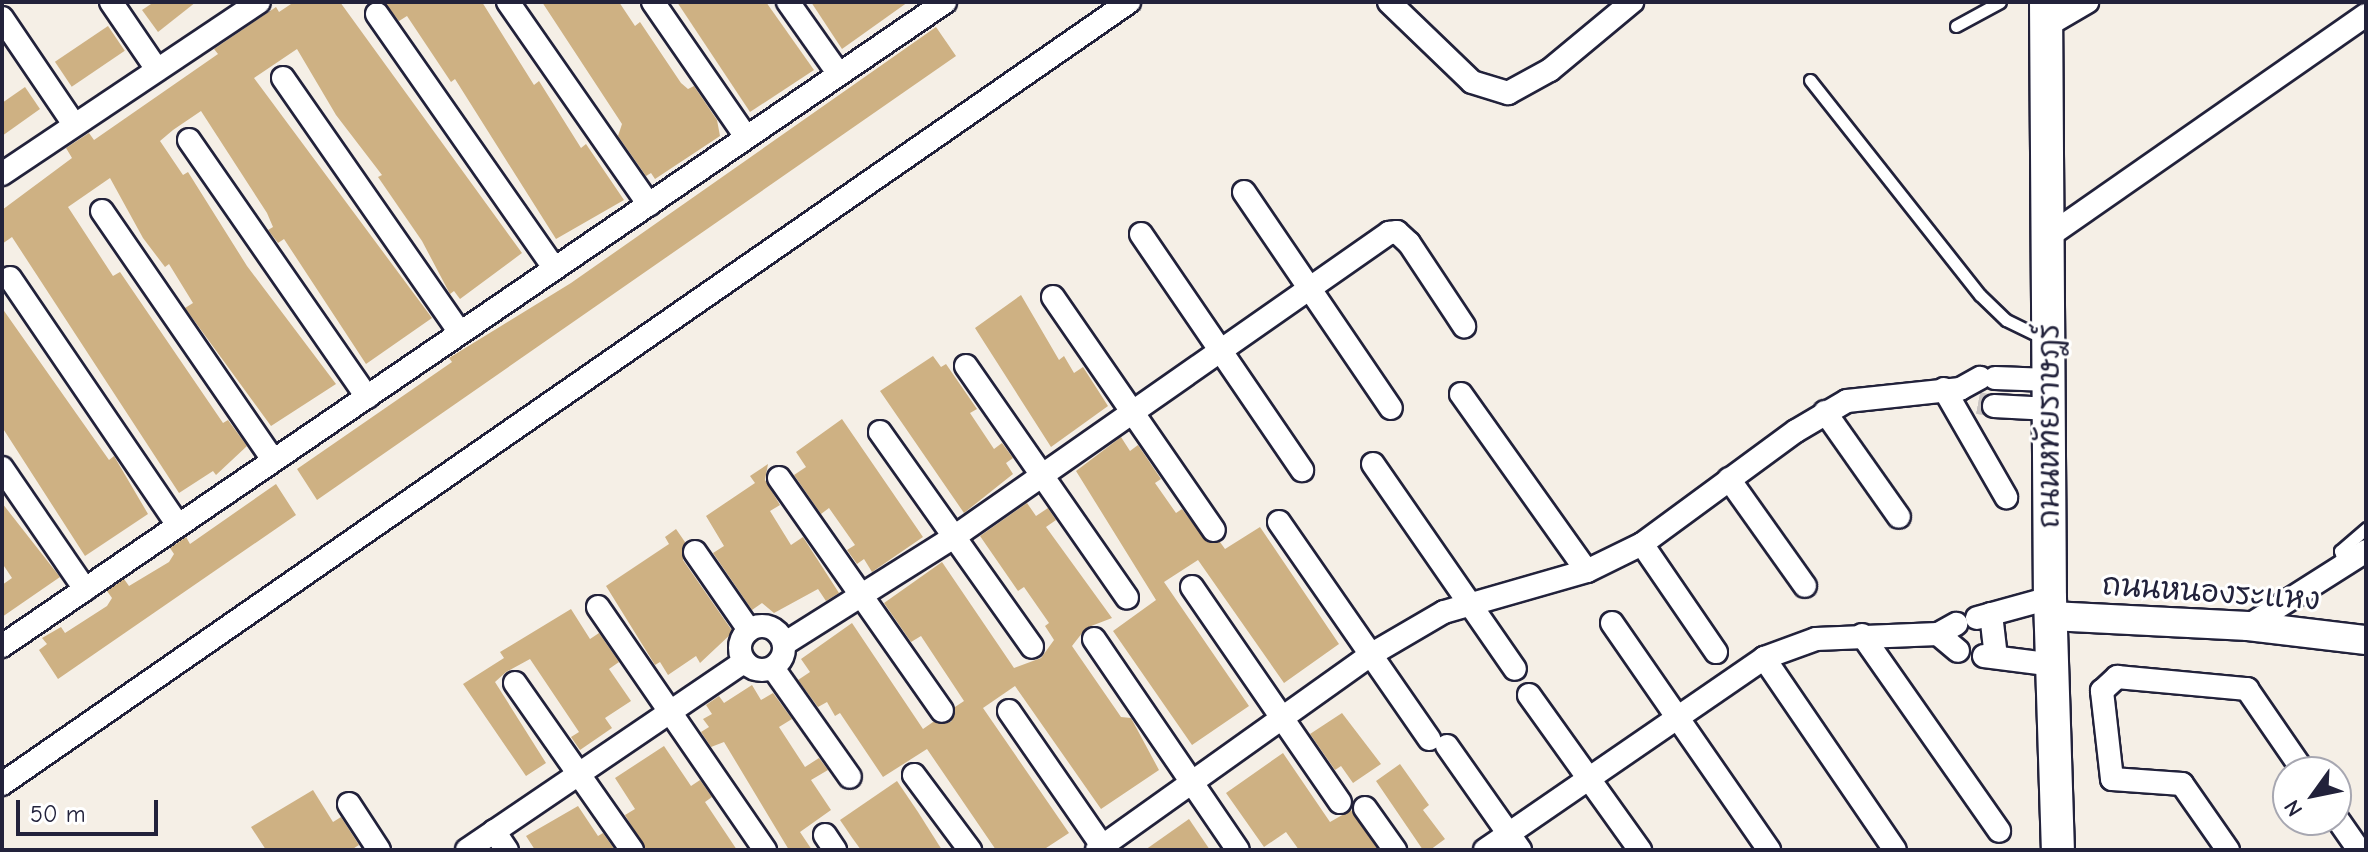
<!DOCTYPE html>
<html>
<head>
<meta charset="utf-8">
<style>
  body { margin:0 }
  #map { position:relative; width:2368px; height:852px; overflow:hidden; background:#f5efe6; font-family:"Comic Neue","Playpen Sans Thai",sans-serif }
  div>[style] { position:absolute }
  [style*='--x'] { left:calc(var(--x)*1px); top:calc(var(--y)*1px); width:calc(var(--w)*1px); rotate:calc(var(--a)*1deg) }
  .building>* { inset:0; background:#ceb183; transform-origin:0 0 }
  .minor-tunnel>* { height:22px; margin-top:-11px; transform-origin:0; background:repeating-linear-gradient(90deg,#cbc6c4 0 22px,transparent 0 33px) }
  .roads { filter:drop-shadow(2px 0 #22223b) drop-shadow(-2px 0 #22223b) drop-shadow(0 2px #22223b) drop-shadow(0 -2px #22223b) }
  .service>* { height:11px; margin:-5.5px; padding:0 5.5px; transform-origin:5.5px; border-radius:5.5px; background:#fff }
  .minor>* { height:22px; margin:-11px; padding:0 11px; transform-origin:11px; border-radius:11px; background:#fff }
  .minor>.ring { margin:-11px; padding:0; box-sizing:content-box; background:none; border:22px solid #fff; border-radius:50% }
  .tertiary>* { height:28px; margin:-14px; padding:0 14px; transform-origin:14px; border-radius:14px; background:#fff }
  .secondary>* { height:32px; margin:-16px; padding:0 16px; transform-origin:16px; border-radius:16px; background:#fff }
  span { translate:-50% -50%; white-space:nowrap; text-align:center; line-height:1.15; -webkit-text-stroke:6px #fff; paint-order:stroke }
  .street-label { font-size:30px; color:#22223b }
  .frame { position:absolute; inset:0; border:4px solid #22223b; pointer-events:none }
  .north { position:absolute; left:2272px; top:756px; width:80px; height:80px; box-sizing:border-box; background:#fff; border:2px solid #a7a7b1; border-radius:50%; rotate:237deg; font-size:22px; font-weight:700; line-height:32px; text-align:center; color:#22223b }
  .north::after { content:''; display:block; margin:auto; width:28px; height:36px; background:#22223b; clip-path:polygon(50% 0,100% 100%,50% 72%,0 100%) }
  .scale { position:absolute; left:16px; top:800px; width:142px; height:36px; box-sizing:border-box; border:4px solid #22223b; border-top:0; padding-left:10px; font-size:24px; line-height:28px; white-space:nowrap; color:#22223b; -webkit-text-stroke:6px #fff; paint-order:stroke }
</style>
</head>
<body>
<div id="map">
  <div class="building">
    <div style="clip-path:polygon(154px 2px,196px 2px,158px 32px,142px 10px)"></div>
    <div style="clip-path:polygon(294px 2px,340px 2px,522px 253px,460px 299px,454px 291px,450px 294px,422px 241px,378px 177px,382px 175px,336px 115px,297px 49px,254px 78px,432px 318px,366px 364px,284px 239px,278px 243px,268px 230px,273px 227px,267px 213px,201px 111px,173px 130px,160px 141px,183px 175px,188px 172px,247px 266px,336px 384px,271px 426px,185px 308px,193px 303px,169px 264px,165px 267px,143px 238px,110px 178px,68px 207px,113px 276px,120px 272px,223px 423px,228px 420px,247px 446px,216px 475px,213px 471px,179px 493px,12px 237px,2px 244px,2px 210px,72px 158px,66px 148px,89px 133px,94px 140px,218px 54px,214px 49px,276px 7px,279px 12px)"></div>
    <div style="clip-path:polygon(384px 2px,482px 2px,534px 85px,539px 81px,581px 148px,586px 144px,624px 200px,556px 239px,455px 79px,451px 82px,407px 16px,399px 21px)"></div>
    <div style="clip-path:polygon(542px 2px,619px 2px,635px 26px,640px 22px,681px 83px,688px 89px,694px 86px,717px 120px,720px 136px,655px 179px,651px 173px,646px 176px,618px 136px,622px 124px)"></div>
    <div style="clip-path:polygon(677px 2px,766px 2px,814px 70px,750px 112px)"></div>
    <div style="clip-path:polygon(811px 2px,908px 2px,842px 49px)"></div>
    <div style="left:108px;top:26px;width:30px;height:64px;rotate:56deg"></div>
    <div style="clip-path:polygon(936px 27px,956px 56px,317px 500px,297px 469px,452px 362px,449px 358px,571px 283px)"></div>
    <div style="clip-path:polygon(25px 87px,40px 109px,2px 136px,2px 103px)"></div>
    <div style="clip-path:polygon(1021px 295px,1059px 360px,1064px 356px,1074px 373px,1083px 367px,1108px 406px,1051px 447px,975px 328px)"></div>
    <div style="clip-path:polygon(2px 308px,109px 460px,114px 456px,148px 514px,85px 556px,2px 427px)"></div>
    <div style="clip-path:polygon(933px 356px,941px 367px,946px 364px,977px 409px,970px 413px,994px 449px,1002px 443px,1013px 458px,1006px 463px,1013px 474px,964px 513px,880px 391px)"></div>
    <div style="clip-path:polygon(842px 419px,923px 537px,872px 572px,864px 559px,857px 564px,847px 550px,855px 545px,829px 508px,821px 514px,794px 475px,806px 467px,796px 452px)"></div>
    <div style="clip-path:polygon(1121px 437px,1130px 451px,1138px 445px,1161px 479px,1155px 483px,1176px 513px,1182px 509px,1207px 542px,1220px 542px,1225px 549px,1260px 527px,1339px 644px,1284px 683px,1198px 560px,1164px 582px,1249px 706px,1192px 745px,1113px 631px,1156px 600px,1076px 471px)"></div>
    <div style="clip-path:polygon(768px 464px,765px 480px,780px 505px,770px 511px,791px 545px,803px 537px,839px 593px,826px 601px,818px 589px,774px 613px,762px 603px,752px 610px,713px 553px,724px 546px,706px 516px,755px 483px,750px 476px)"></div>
    <div style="clip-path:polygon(276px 484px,296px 515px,58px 679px,39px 650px,47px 644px,42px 638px,61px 627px,65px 633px,107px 606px,112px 598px,107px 591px,124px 579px,129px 586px,169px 562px,174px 554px,170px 548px,186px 537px,190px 544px)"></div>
    <div style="clip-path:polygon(2px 503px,60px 577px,2px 617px,2px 585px,12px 578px,2px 563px)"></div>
    <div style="clip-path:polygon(1027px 503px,1036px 516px,1048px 508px,1056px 520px,1046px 527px,1112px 618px,1086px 628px,1072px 646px,1121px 717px,1131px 718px,1159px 770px,1101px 809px,1015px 686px,983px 708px,1069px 833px,1043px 850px,996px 850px,927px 749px,883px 777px,840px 713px,835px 716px,827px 702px,818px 707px,798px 680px,810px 672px,801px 659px,852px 623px,923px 729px,933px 722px,951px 722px,955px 707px,964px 701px,921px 636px,911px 642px,884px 603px,942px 562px,1014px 668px,1041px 658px,1054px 640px,1045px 626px,1049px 623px,1024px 587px,1018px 591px,980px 536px)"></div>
    <div style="clip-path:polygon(676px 529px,685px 542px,683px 560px,733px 632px,700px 663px,696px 656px,668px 675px,660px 662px,655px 665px,606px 586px,669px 544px,665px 537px)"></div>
    <div style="clip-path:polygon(571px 609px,590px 639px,599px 633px,619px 662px,609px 669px,631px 701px,605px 718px,612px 728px,580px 750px,571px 737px,579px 732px,530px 659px,506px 672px,495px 682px,546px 763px,526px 776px,463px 684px,504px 658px,500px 652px)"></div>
    <div style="clip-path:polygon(752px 685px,761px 700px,773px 693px,792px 719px,779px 727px,805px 767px,819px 758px,828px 770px,811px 780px,831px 810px,800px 832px,812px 850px,789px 850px,724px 742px,711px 747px,701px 732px,709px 727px,703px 719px,712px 714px,706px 705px,719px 696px,724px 703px)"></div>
    <div style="clip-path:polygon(1342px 713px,1381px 764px,1353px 783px,1341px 766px,1335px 770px,1310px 734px)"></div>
    <div style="clip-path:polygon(664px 746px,691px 786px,700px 780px,712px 797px,705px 802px,737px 850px,646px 850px,625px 815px,635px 809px,615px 778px)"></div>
    <div style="clip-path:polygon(1283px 753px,1330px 822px,1351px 810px,1378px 850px,1299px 850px,1286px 832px,1264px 847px,1226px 793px)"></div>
    <div style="clip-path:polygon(1400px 764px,1429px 805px,1423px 810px,1445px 839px,1430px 850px,1423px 850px,1376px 781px)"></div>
    <div style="clip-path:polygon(897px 781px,918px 812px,942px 850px,861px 850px,853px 839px,840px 820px)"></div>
    <div style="clip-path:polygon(313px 790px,333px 822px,341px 817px,359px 845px,351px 850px,266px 850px,251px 827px)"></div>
    <div style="clip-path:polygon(578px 806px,598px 836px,603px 833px,615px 850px,535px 850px,526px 836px)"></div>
    <div style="clip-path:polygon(1189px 819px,1210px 850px,1145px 850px)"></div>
  </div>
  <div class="minor-tunnel">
    <div style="--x:1978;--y:403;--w:16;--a:11"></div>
  </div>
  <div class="roads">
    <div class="service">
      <div style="--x:1956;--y:26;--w:50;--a:-28.6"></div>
      <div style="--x:1810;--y:80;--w:274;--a:51.7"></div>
      <div style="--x:1980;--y:295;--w:36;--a:44"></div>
      <div style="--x:2006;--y:320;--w:43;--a:26"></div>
      <div style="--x:2345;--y:567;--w:17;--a:-107"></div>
      <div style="--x:2340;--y:551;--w:35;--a:-41"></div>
    </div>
    <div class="minor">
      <div style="--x:111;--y:2;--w:80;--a:55.7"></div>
      <div style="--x:508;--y:2;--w:247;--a:55.2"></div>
      <div style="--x:653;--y:2;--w:164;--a:55.4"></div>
      <div style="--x:788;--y:2;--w:87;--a:54.8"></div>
      <div style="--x:1389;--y:2;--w:115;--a:43.9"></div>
      <div style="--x:1472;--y:82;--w:38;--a:17"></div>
      <div style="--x:1508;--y:93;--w:48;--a:-28.7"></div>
      <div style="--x:1550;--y:70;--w:107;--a:-39.7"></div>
      <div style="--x:377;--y:14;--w:310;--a:55.1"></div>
      <div style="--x:2;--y:18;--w:127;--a:55.9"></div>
      <div style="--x:2046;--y:26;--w:48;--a:-30.3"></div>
      <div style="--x:283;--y:78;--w:310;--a:55.2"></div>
      <div style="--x:189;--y:140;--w:313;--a:55.3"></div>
      <div style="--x:2;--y:174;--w:309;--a:-33.8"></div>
      <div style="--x:1244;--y:192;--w:261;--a:55.8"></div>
      <div style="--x:102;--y:211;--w:302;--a:55.5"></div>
      <div style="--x:1141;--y:234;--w:286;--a:55.7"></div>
      <div style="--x:2049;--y:236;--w:386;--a:-34.9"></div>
      <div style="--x:10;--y:278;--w:299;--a:55.8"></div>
      <div style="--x:1053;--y:297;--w:283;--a:55.4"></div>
      <div style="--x:966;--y:366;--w:282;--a:55.2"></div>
      <div style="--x:1995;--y:378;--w:55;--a:2.1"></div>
      <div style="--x:1944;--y:389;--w:125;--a:60.1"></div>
      <div style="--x:1461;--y:394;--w:217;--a:54.6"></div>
      <div style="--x:1994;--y:406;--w:56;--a:3.1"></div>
      <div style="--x:1825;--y:412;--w:128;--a:54.8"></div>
      <div style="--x:880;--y:432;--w:263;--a:54.7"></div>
      <div style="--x:1373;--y:464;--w:249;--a:55.3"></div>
      <div style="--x:2;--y:468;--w:147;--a:55.6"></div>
      <div style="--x:779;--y:478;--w:284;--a:55"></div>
      <div style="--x:1729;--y:479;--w:131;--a:54.6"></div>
      <div style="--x:1279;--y:522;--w:264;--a:55.3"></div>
      <div style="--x:1642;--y:544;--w:131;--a:55.6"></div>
      <div style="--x:695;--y:552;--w:95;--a:55.3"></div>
      <div style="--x:1192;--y:587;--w:261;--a:55.5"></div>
      <div style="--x:598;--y:607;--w:295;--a:55.5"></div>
      <div style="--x:1991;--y:614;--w:43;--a:83.4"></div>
      <div style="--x:1977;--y:618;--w:76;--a:-15.3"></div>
      <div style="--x:1612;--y:623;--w:276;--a:55.3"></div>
      <div class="ring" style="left:740px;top:626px;width:22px;height:22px"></div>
      <div style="--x:2248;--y:626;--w:140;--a:-32.4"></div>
      <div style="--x:1938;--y:634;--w:26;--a:40"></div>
      <div style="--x:1862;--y:635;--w:239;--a:55"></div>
      <div style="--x:1094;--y:639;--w:255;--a:55.7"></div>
      <div style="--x:784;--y:644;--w:201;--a:-32.2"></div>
      <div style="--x:954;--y:537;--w:531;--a:-34.95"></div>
      <div style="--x:1389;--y:233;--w:8;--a:-7"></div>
      <div style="--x:1397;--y:232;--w:16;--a:43"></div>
      <div style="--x:1409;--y:243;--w:100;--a:56.5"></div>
      <div style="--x:2;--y:646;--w:1142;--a:-34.33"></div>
      <div style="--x:1984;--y:656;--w:71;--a:7.3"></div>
      <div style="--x:1764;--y:658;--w:232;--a:55.7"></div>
      <div style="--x:773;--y:668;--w:133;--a:54.8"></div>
      <div style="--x:515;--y:683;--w:204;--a:55"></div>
      <div style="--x:1529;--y:695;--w:191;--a:54.4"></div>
      <div style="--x:1009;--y:711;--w:169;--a:55.4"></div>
      <div style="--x:1447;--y:746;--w:127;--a:54.9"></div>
      <div style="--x:914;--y:775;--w:94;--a:53.3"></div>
      <div style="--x:2;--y:784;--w:1372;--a:-34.76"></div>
      <div style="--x:349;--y:804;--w:55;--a:56.9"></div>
      <div style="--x:1365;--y:808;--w:52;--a:54.5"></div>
      <div style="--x:2336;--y:817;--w:40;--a:55.1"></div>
      <div style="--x:494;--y:831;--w:23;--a:56"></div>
      <div style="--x:825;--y:835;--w:18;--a:56"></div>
      <div style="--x:467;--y:850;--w:335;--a:-34.2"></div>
      <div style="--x:1097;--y:850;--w:338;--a:-35.5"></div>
      <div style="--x:1372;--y:654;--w:83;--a:-30.3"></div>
      <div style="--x:1444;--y:612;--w:149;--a:-16"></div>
      <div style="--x:1587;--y:571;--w:61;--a:-26.1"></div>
      <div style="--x:1642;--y:544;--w:191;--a:-36.3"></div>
      <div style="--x:1796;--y:431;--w:59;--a:-30.5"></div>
      <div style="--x:1847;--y:401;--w:114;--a:-6.1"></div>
      <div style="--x:1960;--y:389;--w:23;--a:-29"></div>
      <div style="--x:1485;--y:850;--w:339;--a:-34.5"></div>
      <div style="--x:1764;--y:658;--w:55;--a:-20.1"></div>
      <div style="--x:1816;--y:639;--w:122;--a:-2.3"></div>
      <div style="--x:1938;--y:634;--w:21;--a:-29"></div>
      <div style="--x:2228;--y:850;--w:80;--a:-124.9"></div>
      <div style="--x:2182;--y:784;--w:70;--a:-175.9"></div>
      <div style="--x:2112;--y:779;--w:89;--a:-96.5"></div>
      <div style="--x:2102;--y:691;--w:21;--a:-43"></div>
      <div style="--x:2117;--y:677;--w:131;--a:5.3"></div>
      <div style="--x:2247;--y:689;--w:101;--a:55.5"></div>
    </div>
    <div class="tertiary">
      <div style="--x:2051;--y:616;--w:197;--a:2.9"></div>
      <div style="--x:2248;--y:626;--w:119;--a:6.8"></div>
    </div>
    <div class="secondary">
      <div style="--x:2046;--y:2;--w:596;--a:89.62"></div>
      <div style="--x:2050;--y:598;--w:252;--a:88.2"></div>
    </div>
  </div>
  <div class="street-label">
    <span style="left:2050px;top:426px;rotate:-90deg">ถนนหทัยราษฎร์</span>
    <span style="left:2211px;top:593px;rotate:4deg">ถนนหนองระแหง</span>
  </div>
  <div class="frame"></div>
  <div class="north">N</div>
  <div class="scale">50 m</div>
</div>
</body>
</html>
